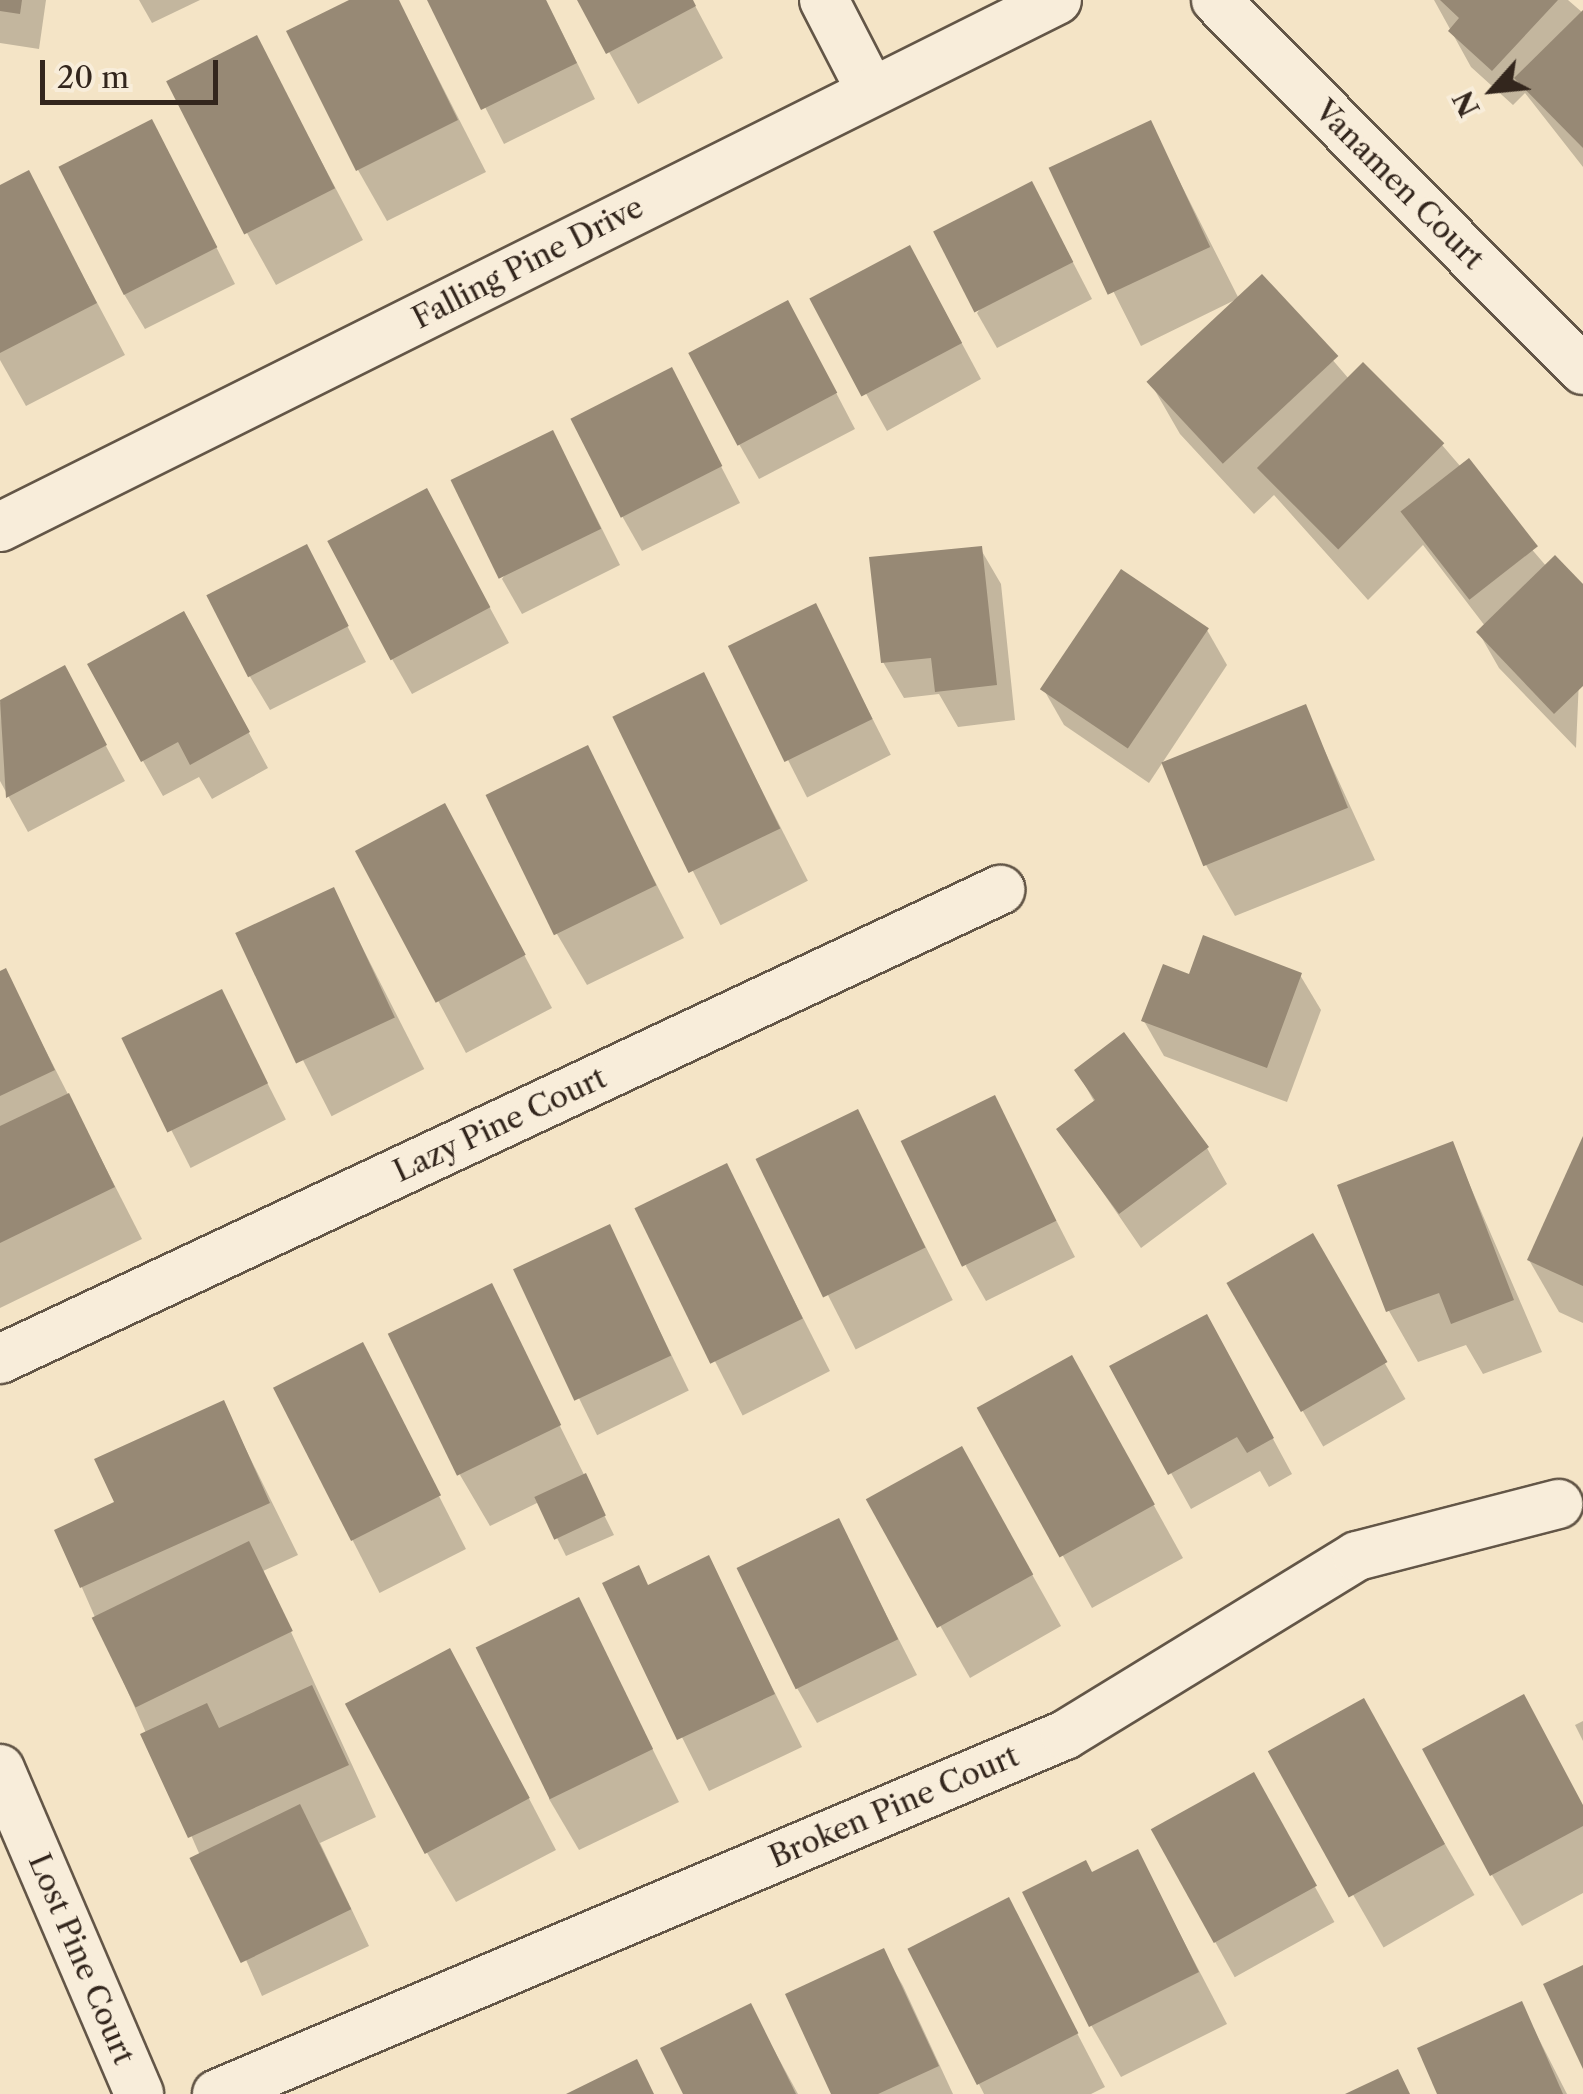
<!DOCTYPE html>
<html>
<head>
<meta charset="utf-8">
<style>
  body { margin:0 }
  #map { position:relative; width:1583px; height:2094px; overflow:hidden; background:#f4e4c6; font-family:"Libre Caslon Text",serif }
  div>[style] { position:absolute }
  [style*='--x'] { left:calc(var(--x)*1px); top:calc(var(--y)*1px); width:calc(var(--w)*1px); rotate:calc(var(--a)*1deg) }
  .shadow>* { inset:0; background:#0003; transform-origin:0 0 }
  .building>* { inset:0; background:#978975; transform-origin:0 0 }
  .roads { filter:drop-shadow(2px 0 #635647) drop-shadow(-2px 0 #635647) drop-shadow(0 2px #635647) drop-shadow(0 -2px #635647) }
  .minor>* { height:48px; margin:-24px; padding:0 24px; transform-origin:24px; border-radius:24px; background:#f8edda }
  span { translate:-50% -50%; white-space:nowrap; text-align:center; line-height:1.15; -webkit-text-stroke:8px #f8edda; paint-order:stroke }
  .street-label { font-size:30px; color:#33261d }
  .north { position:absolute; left:1443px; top:40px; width:100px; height:100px; -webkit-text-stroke:8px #f8edda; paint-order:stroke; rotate:243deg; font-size:28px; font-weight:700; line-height:40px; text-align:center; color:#33261d }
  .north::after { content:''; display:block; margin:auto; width:35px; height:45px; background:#33261d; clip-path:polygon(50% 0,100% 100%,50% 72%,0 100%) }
  .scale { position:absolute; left:40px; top:60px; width:178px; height:45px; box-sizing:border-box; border:5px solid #33261d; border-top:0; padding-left:12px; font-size:30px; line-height:35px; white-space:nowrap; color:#33261d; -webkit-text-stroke:8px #f8edda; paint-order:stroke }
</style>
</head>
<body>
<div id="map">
  <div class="shadow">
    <div style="clip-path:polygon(0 0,46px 0,39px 49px,0 43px)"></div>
    <div style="clip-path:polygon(139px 0,200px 0,152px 23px)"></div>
    <div style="clip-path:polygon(354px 0,398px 0,486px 172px,387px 221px,358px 170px)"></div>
    <div style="clip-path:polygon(430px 0,546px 0,595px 99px,504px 144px)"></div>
    <div style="clip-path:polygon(580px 0,692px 0,723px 58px,638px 104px)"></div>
    <div style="clip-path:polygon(1434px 0,1568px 0,1583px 13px,1583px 167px,1525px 93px,1513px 105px,1471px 67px)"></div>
    <div style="clip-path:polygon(256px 38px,363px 240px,276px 285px,247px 233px)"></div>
    <div style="clip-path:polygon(1150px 123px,1239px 299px,1262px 278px,1349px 379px,1442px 445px,1547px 567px,1583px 587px,1576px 748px,1499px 668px,1479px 633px,1485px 626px,1423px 545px,1368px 600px,1274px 495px,1254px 514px,1180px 434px,1150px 382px,1239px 298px,1141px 346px,1052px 170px)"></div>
    <div style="clip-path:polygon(171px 158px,235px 284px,145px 329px,124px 294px)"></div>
    <div style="clip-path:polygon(28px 173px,125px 355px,26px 406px,0 360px,0 187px)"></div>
    <div style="clip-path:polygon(1051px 220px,1092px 299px,997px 348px,977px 313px)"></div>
    <div style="clip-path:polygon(930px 284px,981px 379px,887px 431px,814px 301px)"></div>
    <div style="clip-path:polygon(808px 339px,855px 429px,759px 479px,739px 444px)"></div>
    <div style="clip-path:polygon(671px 370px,740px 503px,642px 551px,622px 516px)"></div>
    <div style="clip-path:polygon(572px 469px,620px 565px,522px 614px,502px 579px)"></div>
    <div style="clip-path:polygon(446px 527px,509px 643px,412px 694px,392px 659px)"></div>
    <div style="clip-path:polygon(306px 547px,366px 662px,270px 710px,249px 675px)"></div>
    <div style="clip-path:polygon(980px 548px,1001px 584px,1015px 720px,958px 727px,939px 694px,904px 698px,883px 662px)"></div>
    <div style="left:815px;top:606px;width:167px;height:94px;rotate:63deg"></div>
    <div style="clip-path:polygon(1207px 630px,1227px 665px,1149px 783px,1064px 725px,1044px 690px)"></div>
    <div style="clip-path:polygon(204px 650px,268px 768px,212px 799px,199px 777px,163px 796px,143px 761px)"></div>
    <div style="clip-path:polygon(64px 669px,125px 781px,28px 832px,0 781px,0 703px)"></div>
    <div style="left:703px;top:675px;width:231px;height:98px;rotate:63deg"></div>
    <div style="clip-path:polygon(1305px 708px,1375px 860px,1235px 916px,1206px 865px)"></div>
    <div style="clip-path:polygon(587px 749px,684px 938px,587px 985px,557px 934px)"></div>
    <div style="clip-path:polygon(358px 851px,473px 857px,552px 1008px,466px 1053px)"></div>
    <div style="left:333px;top:890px;width:201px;height:104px;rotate:63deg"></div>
    <div style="clip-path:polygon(5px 971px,142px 1239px,0 1308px,0 974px)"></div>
    <div style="clip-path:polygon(1300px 975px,1321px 1010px,1287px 1102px,1164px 1056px,1144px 1021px,1190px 977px)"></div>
    <div style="left:221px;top:992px;width:143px;height:107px;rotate:63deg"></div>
    <div style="clip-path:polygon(1077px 1071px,1207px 1148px,1227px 1184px,1141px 1248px,1060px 1130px,1095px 1103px)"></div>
    <div style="clip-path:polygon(994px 1099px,1075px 1257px,986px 1301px,966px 1266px)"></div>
    <div style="left:857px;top:1112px;width:211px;height:109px;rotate:63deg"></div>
    <div style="clip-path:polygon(1583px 1142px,1583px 1323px,1559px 1312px,1529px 1260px)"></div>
    <div style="clip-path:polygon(1452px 1144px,1542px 1352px,1483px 1374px,1466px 1345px,1418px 1362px,1389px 1311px)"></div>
    <div style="left:726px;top:1167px;width:229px;height:98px;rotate:63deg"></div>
    <div style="left:609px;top:1227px;width:182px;height:102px;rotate:64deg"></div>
    <div style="left:1312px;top:1237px;width:187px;height:95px;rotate:60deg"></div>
    <div style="clip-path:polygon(491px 1287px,614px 1535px,566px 1556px,539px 1502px,490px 1526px,460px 1475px)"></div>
    <div style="left:362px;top:1345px;width:229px;height:97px;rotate:63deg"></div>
    <div style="clip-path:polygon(1226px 1352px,1292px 1474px,1269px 1487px,1260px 1471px,1191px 1509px,1171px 1473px)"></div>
    <div style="clip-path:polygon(223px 1403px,298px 1555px,263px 1571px,376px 1817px,320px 1843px,369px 1946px,262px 1996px,57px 1531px,117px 1504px)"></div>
    <div style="clip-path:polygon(981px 1409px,1101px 1410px,1183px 1558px,1092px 1608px)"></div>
    <div style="clip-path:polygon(869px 1501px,991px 1501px,1061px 1626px,970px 1678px)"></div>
    <div style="clip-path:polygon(838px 1521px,917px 1675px,817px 1723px,797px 1688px)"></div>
    <div style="clip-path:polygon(708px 1559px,802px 1747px,709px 1791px,605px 1584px,649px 1587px)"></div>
    <div style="clip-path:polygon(578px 1600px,679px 1802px,579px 1850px,549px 1799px)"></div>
    <div style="left:1363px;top:1702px;width:223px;height:105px;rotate:60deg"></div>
    <div style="clip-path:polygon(479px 1703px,556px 1850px,456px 1902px,426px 1851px)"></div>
    <div style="clip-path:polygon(1583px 1721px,1583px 1741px,1575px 1725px)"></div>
    <div style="left:1253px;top:1775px;width:168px;height:114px;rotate:61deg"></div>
    <div style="clip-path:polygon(1583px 1806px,1583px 1893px,1522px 1926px,1492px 1875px)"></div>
    <div style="clip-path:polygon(1137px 1852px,1227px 2024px,1121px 2077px,1091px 2025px,1092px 1875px)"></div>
    <div style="clip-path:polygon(1008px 1900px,1105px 2087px,1091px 2094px,984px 2094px,911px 1949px)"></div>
    <div style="clip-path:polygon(883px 1951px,903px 1986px,953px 2094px,834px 2094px)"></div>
    <div style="clip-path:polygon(1521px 2004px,1567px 2094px,1440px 2094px)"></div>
    <div style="clip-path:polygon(750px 2006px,798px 2094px,686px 2094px)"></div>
  </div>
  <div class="building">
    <div style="clip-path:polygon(0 0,22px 0,20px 14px,0 11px)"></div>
    <div style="clip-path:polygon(349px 0,399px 0,458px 120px,356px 171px,286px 31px)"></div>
    <div style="clip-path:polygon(427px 0,546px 0,577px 63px,481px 110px)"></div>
    <div style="clip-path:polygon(577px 0,693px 0,696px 6px,606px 54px)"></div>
    <div style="clip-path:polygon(1440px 0,1558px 0,1492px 71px,1448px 31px,1459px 18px)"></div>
    <div style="clip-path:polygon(1583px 10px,1583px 148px,1514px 78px)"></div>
    <div style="left:257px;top:35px;width:172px;height:102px;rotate:63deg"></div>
    <div style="left:152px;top:119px;width:144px;height:105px;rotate:63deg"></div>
    <div style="left:1151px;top:120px;width:140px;height:113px;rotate:65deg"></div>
    <div style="clip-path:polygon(29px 170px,97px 303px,0 353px,0 185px)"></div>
    <div style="left:1032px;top:181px;width:91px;height:111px;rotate:63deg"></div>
    <div style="left:910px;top:245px;width:111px;height:114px;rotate:62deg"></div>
    <div style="left:1262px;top:274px;width:112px;height:158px;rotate:47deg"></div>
    <div style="left:788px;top:300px;width:105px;height:113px;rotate:62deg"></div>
    <div style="left:1363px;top:362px;width:115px;height:150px;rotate:45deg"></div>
    <div style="left:672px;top:367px;width:111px;height:114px;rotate:63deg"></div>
    <div style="left:553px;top:430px;width:110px;height:114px;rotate:64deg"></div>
    <div style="left:1469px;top:458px;width:112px;height:87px;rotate:52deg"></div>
    <div style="left:427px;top:488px;width:135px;height:113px;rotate:62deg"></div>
    <div style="left:307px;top:544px;width:92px;height:113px;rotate:63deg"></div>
    <div style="clip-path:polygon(982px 546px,997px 685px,935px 692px,931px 658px,881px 663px,869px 557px)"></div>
    <div style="clip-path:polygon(1555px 555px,1583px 584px,1583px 686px,1554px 714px,1476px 632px)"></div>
    <div style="left:1121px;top:569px;width:106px;height:145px;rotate:34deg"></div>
    <div style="left:816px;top:603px;width:129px;height:98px;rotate:64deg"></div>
    <div style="clip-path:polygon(184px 611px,250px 732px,190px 765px,178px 742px,141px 762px,87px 664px)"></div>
    <div style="clip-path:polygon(65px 665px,107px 745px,6px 798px,0 700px)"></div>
    <div style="left:704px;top:672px;width:174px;height:102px;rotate:64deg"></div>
    <div style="left:1306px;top:704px;width:112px;height:156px;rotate:68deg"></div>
    <div style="left:588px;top:745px;width:156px;height:114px;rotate:64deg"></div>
    <div style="left:445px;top:803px;width:172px;height:102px;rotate:62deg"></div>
    <div style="left:334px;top:887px;width:144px;height:109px;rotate:65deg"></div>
    <div style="clip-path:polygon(1203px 935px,1302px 973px,1267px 1068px,1141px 1021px,1163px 964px,1189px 974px)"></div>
    <div style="clip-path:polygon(6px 968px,55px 1070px,0 1096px,0 971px)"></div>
    <div style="left:222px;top:989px;width:105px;height:112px;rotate:64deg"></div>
    <div style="clip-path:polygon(1124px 1032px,1209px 1147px,1119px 1214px,1056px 1129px,1095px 1100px,1074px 1070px)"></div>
    <div style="clip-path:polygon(69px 1093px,115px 1187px,0 1243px,0 1126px)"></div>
    <div style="left:995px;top:1095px;width:140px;height:105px;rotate:64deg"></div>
    <div style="left:858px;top:1109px;width:154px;height:114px;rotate:64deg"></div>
    <div style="clip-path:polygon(1583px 1136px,1583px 1286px,1527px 1260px)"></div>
    <div style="clip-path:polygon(1453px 1141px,1514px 1300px,1451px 1324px,1439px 1293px,1386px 1312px,1337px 1185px)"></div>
    <div style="left:727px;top:1163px;width:173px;height:103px;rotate:64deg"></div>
    <div style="left:610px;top:1224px;width:145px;height:107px;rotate:65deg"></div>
    <div style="left:1313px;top:1233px;width:149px;height:100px;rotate:60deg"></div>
    <div style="left:492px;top:1283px;width:158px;height:116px;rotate:64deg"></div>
    <div style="clip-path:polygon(1207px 1314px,1274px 1438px,1247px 1453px,1237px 1437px,1168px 1475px,1109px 1366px)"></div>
    <div style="left:363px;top:1342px;width:172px;height:101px;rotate:63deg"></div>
    <div style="left:1072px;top:1355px;width:171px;height:109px;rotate:61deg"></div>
    <div style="clip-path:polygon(224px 1400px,270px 1503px,80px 1588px,54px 1530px,114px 1502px,94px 1459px)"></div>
    <div style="left:962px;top:1446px;width:147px;height:110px;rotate:61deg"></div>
    <div style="left:586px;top:1473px;width:47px;height:57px;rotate:65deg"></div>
    <div style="left:839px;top:1518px;width:135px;height:114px;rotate:64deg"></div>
    <div style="left:249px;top:1541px;width:100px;height:175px;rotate:64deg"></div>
    <div style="clip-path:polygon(709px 1555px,775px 1694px,677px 1740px,602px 1583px,639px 1565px,648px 1585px)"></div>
    <div style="left:579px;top:1597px;width:169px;height:115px;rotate:64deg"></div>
    <div style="left:450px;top:1648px;width:170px;height:119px;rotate:62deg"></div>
    <div style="clip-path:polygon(312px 1685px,349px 1765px,188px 1838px,140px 1734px,207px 1703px,219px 1728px)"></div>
    <div style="clip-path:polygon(1524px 1694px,1583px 1805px,1583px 1826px,1490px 1876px,1422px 1749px)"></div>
    <div style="left:1364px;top:1698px;width:167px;height:110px;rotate:61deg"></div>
    <div style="left:1254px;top:1772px;width:130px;height:118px;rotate:61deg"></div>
    <div style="left:300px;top:1804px;width:117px;height:123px;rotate:64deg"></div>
    <div style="clip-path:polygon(1138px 1849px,1199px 1972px,1089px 2027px,1022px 1892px,1086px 1860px,1092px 1872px)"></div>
    <div style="left:1009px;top:1897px;width:153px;height:114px;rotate:63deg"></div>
    <div style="clip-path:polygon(884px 1948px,939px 2066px,878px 2094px,831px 2094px,785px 1994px)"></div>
    <div style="clip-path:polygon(1583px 1965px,1583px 2069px,1543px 1984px)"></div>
    <div style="clip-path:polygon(1522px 2001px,1563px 2094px,1437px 2094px,1417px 2048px)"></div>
    <div style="clip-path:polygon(751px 2003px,796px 2094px,683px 2094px,660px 2048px)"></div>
    <div style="clip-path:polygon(637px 2059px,654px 2094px,566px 2094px)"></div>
    <div style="clip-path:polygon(1398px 2069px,1410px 2094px,1345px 2094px)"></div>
  </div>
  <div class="roads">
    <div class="minor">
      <div style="--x:824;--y:0;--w:102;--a:62.7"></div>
      <div style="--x:1216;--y:0;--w:521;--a:45.23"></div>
      <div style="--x:0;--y:527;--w:1181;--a:-26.5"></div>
      <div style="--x:0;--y:1359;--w:1105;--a:-25.13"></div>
      <div style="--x:0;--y:1769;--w:353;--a:66.8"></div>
      <div style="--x:217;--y:2094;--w:921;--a:-22.95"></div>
      <div style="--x:1065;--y:1735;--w:342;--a:-31.5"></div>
      <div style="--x:1357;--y:1556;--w:208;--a:-14.5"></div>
    </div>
  </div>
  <div class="street-label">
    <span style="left:1399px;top:185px;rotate:45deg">Vanamen Court</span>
    <span style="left:528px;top:263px;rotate:-27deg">Falling Pine Drive</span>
    <span style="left:500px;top:1125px;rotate:-25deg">Lazy Pine Court</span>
    <span style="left:894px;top:1807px;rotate:-23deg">Broken Pine Court</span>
    <span style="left:81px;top:1959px;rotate:67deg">Lost Pine Court</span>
  </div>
  <div class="north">N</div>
  <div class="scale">20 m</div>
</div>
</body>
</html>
